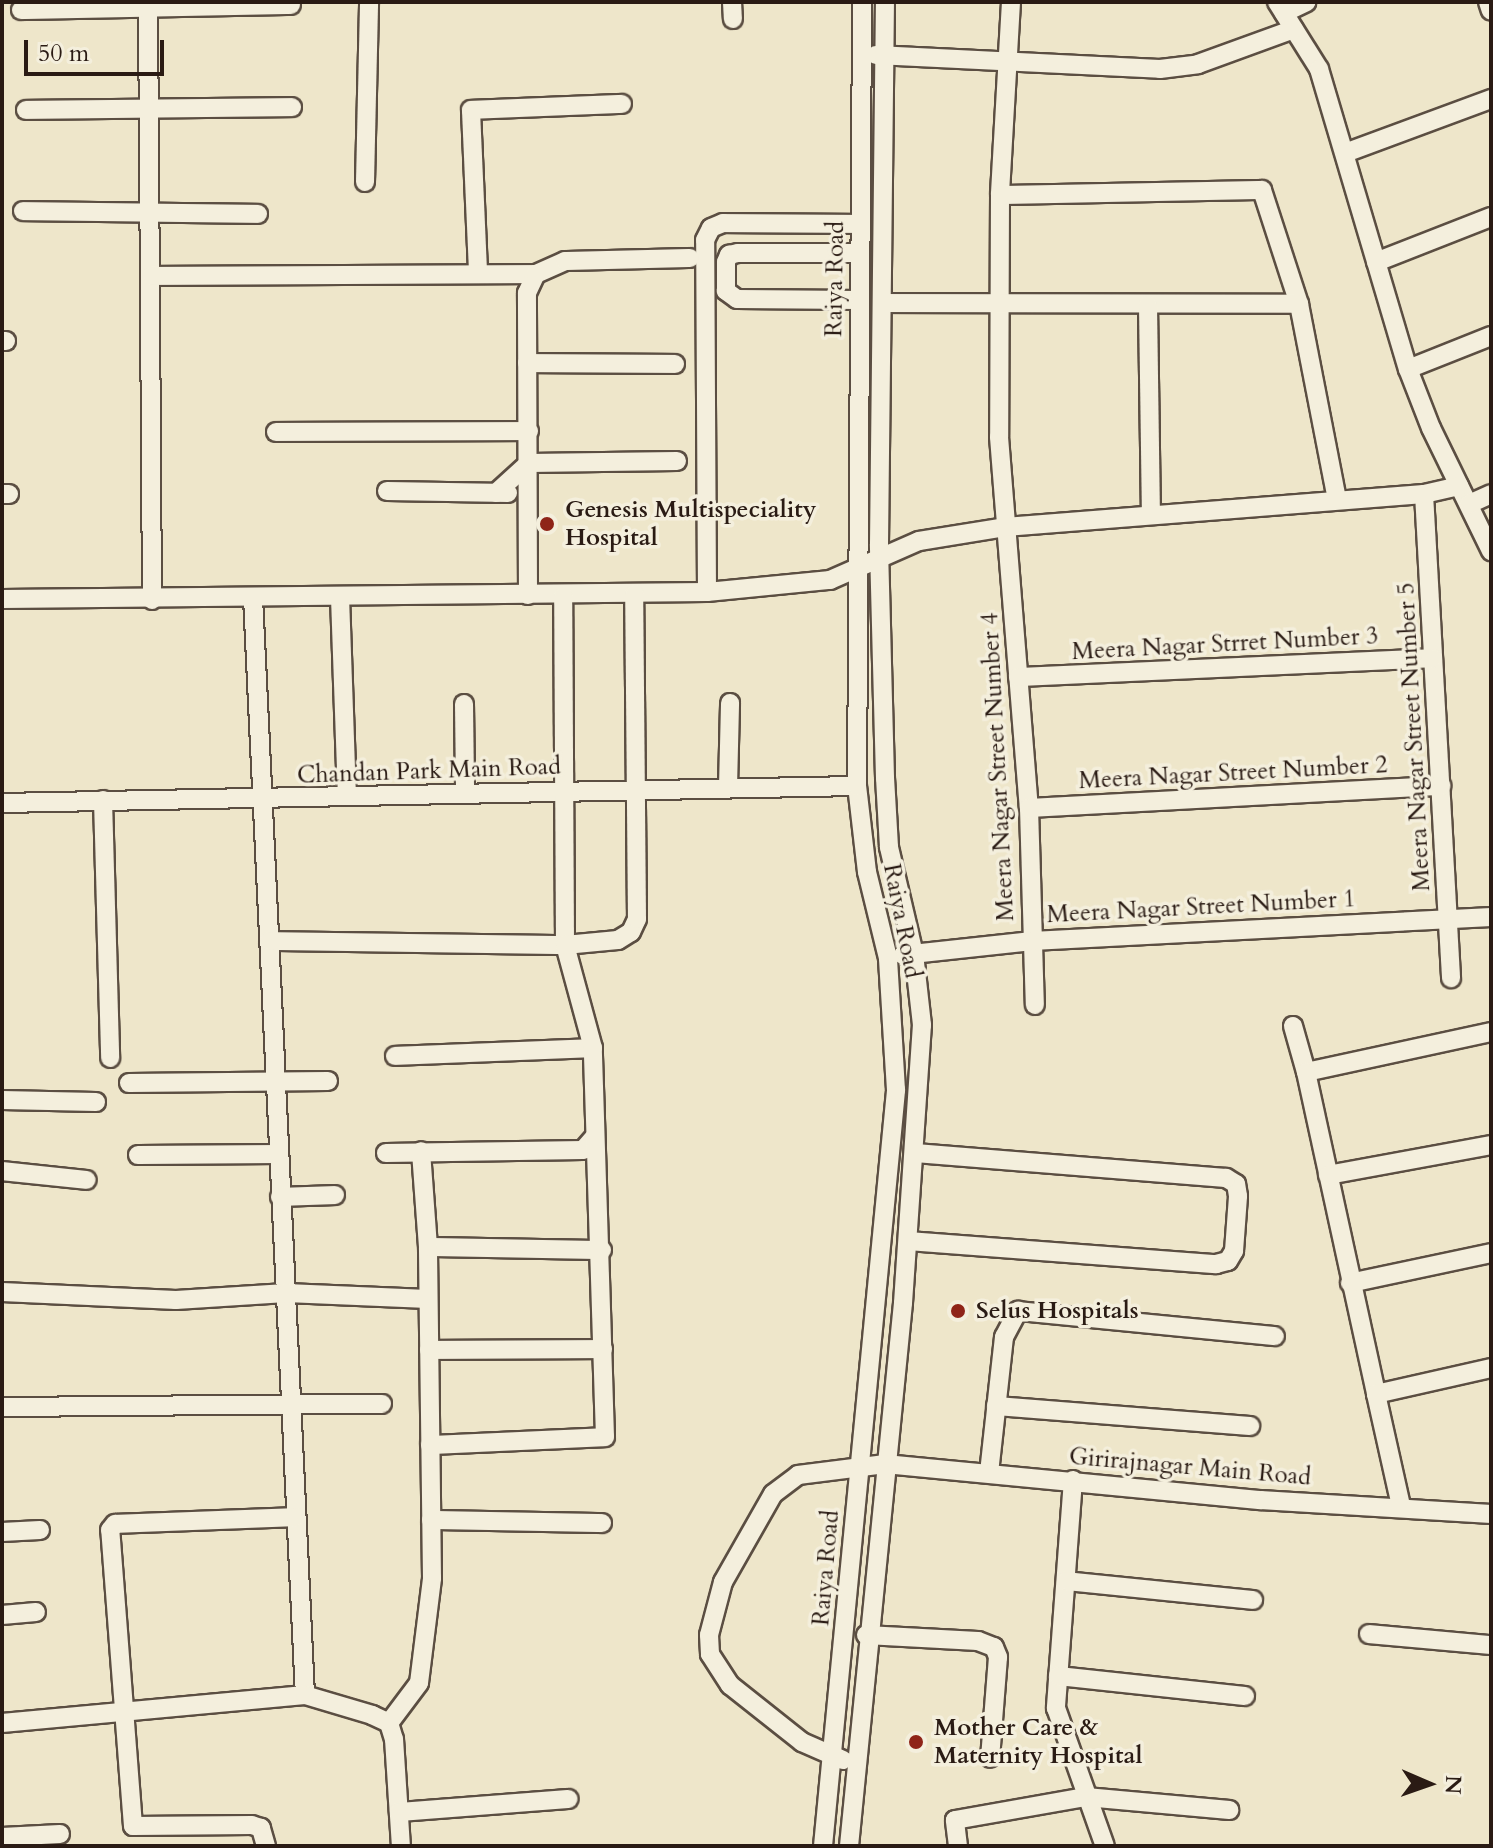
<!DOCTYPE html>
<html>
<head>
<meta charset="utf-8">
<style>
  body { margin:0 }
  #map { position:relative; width:1493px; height:1848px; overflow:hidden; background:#eee6ca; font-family:Cardo,serif }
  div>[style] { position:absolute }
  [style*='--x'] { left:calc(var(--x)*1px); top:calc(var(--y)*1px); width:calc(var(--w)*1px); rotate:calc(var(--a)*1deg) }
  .roads { filter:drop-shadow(2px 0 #5b4e42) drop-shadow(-2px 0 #5b4e42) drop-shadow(0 2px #5b4e42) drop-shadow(0 -2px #5b4e42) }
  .minor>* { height:18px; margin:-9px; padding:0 9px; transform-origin:9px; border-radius:9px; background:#f4efdd }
  .dots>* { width:22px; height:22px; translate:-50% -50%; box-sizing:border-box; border:4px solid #f4efdd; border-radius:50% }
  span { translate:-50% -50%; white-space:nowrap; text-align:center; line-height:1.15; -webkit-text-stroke:7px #f4efdd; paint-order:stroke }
  .street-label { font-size:24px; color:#2a1b14 }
  .poi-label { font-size:24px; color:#2a1b14; font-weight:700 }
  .left { translate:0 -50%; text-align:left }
  .frame { position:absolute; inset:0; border:4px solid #2a1b14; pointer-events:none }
  .north { position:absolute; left:1389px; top:1744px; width:80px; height:80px; -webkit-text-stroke:6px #f4efdd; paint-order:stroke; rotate:92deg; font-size:22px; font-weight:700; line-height:32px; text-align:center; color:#2a1b14 }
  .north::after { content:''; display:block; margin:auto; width:28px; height:36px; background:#2a1b14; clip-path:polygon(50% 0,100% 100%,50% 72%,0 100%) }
  .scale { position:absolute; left:24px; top:40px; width:140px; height:36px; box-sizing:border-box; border:4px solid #2a1b14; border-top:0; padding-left:10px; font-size:24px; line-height:28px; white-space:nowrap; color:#2a1b14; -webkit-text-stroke:6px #f4efdd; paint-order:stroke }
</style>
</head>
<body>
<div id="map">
  <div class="roads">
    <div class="minor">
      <div style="--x:148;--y:2;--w:598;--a:89.62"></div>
      <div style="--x:732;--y:2;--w:17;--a:87"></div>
      <div style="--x:1011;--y:2;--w:193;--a:93.3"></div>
      <div style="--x:1000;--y:195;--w:242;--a:90.2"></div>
      <div style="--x:999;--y:437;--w:372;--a:85.4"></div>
      <div style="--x:1029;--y:808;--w:197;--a:88.3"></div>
      <div style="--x:1277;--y:2;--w:79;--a:57.9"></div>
      <div style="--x:1319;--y:69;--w:313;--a:73.5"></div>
      <div style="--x:1408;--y:369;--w:63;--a:68.7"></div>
      <div style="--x:1431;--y:428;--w:137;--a:64"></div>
      <div style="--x:1488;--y:2;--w:9;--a:72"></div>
      <div style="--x:21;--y:10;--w:270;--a:-1.1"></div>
      <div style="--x:1284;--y:13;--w:25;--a:-26"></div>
      <div style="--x:876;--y:55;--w:284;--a:2.8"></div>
      <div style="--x:1160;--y:69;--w:38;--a:-7"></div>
      <div style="--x:1198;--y:64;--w:102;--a:-20"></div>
      <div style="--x:26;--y:110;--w:266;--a:-0.6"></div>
      <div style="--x:1345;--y:153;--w:156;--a:-20.3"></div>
      <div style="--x:365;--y:182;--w:180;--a:-88.7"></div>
      <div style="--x:1000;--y:195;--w:262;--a:-1.1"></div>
      <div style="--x:1262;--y:190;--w:120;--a:72"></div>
      <div style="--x:1299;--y:304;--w:199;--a:79"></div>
      <div style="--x:23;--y:211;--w:235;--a:0.7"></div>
      <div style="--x:1376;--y:262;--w:123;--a:-21.4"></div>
      <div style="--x:478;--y:271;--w:161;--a:-92.5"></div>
      <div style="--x:471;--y:110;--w:151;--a:-2.3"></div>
      <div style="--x:152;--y:276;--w:384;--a:-0.3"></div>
      <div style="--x:858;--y:300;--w:121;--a:-179.5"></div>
      <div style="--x:737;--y:299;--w:14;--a:-144"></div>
      <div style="--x:726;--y:291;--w:29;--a:-90"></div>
      <div style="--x:726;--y:262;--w:8;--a:-67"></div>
      <div style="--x:729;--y:255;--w:9;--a:-13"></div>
      <div style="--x:738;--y:253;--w:121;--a:0"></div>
      <div style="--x:882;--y:303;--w:417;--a:0.1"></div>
      <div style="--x:1148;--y:305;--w:207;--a:89.2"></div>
      <div style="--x:2;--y:341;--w:4;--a:0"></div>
      <div style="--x:527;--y:363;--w:148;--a:0.4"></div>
      <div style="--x:1408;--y:369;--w:89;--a:-21.7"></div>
      <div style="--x:276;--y:432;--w:253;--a:-0.2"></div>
      <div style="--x:387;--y:491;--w:121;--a:0.9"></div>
      <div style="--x:496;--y:493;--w:45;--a:-42.3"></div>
      <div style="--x:529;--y:463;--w:148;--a:-0.8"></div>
      <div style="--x:2;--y:494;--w:7;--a:0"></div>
      <div style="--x:1424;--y:494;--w:485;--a:86.8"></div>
      <div style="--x:1469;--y:504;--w:24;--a:-24"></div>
      <div style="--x:707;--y:592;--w:352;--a:-90.3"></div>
      <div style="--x:705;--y:240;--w:13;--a:-63"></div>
      <div style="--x:711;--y:228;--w:13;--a:-23"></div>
      <div style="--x:723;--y:223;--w:136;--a:0.4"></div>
      <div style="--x:528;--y:595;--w:302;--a:-90.2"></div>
      <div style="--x:527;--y:293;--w:21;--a:-65"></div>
      <div style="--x:536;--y:274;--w:32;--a:-24"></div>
      <div style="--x:565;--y:261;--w:125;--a:-1.4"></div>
      <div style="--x:253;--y:597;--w:1099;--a:87.29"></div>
      <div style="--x:340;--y:597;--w:199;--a:88"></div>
      <div style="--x:2;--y:599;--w:705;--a:-0.57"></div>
      <div style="--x:707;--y:592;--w:124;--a:-5.6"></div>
      <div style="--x:830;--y:580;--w:97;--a:-23.7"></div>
      <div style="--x:919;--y:541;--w:87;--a:-9.2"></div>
      <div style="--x:1005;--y:527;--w:420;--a:-4.5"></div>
      <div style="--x:1424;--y:494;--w:36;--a:-13"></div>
      <div style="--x:1018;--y:677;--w:415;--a:-2.6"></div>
      <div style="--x:464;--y:704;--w:86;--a:89.3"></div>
      <div style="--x:728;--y:787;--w:84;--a:-88.6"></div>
      <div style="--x:103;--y:800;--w:258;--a:88.4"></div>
      <div style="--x:2;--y:803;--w:855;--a:-1.14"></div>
      <div style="--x:1029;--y:808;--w:413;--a:-3.1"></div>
      <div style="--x:269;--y:941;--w:296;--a:0.8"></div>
      <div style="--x:565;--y:945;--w:349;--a:-90.3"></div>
      <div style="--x:903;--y:955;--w:130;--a:-6.2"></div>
      <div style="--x:1032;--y:941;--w:460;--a:-3"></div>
      <div style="--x:1293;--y:1026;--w:48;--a:74.2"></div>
      <div style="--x:1491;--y:1032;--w:189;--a:167.8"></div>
      <div style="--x:1306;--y:1072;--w:330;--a:77.7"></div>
      <div style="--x:1376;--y:1394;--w:118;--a:-12.7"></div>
      <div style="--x:395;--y:1056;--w:198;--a:-2.3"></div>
      <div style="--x:129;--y:1083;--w:199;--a:-0.6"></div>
      <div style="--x:2;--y:1100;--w:94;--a:1.2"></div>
      <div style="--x:386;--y:1153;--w:197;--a:-0.9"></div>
      <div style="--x:583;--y:1150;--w:18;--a:-49"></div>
      <div style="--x:138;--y:1155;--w:141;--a:-0.4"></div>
      <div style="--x:2;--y:1171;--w:85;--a:6"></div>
      <div style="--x:1328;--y:1175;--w:166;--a:-10.4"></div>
      <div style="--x:280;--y:1197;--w:55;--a:-2.1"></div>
      <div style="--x:908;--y:1241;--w:309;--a:4.3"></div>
      <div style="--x:1216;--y:1264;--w:12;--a:-14"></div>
      <div style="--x:1228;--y:1261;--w:12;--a:-59"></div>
      <div style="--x:1234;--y:1251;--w:55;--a:-85.8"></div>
      <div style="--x:1238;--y:1196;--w:12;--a:-99"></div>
      <div style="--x:1236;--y:1184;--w:12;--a:-149"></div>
      <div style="--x:1226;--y:1178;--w:312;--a:-175.4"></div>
      <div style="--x:428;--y:1247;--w:174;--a:1"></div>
      <div style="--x:1350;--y:1283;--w:144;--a:-12"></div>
      <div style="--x:2;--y:1292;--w:174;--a:2.6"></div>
      <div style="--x:176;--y:1300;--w:110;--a:-3.6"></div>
      <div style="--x:286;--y:1293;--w:142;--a:2.4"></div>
      <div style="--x:429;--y:1350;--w:174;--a:-0.3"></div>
      <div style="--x:1376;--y:1394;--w:115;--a:77.4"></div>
      <div style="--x:996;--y:1406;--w:255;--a:4.5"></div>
      <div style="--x:2;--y:1407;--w:380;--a:-0.5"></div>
      <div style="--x:430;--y:1445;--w:175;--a:-2.6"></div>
      <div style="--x:605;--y:1437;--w:389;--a:-91.8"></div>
      <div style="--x:593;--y:1048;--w:107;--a:-105.2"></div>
      <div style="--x:565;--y:945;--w:53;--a:-5.4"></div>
      <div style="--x:618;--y:940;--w:15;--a:-32"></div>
      <div style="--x:631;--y:932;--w:14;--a:-65"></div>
      <div style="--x:637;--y:919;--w:325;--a:-90.5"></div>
      <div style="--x:989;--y:1473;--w:137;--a:-83.7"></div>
      <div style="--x:1004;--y:1337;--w:30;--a:-62"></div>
      <div style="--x:1018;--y:1311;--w:258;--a:5.6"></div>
      <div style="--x:1073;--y:1480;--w:229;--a:94.3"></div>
      <div style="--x:1056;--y:1708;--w:146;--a:70.5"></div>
      <div style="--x:431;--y:1520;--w:171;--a:1"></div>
      <div style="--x:2;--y:1532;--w:38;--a:-3"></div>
      <div style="--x:1066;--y:1581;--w:188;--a:5.8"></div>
      <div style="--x:2;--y:1615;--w:34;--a:-5"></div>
      <div style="--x:1369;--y:1634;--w:122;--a:5.2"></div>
      <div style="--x:866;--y:1635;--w:112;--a:3.1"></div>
      <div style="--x:978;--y:1641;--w:17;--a:21"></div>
      <div style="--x:994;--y:1647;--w:11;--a:68"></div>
      <div style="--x:998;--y:1657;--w:101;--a:94.5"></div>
      <div style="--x:1058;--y:1676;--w:188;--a:6.1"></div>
      <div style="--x:2;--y:1723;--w:304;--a:-5.3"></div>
      <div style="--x:305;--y:1695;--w:70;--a:16.6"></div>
      <div style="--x:372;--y:1715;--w:19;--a:25"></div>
      <div style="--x:389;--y:1723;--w:17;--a:73"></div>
      <div style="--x:394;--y:1739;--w:107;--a:86.3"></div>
      <div style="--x:389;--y:1723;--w:50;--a:-53.1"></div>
      <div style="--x:419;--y:1683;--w:106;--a:-82.9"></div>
      <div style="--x:432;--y:1578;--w:331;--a:-90.7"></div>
      <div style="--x:428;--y:1247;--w:96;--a:-94.2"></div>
      <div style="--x:843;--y:1760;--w:45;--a:-156.3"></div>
      <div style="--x:802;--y:1742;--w:92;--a:-141.6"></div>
      <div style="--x:730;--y:1685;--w:37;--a:-123"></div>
      <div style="--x:710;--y:1654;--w:19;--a:-93"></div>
      <div style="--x:709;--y:1635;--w:55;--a:-75.2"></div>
      <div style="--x:723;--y:1582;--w:101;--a:-60.4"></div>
      <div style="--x:773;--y:1494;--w:31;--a:-37"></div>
      <div style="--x:798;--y:1475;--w:88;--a:-7.2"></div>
      <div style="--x:885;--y:1464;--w:378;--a:5.5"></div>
      <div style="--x:1261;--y:1500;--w:230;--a:3.5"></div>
      <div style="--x:399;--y:1812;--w:170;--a:-4.4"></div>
      <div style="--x:2;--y:1837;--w:58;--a:-3"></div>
      <div style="--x:266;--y:1846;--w:19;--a:-106"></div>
      <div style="--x:261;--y:1828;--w:9;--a:-162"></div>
      <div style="--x:252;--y:1825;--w:119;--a:179.5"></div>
      <div style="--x:133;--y:1826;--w:297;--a:-94.4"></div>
      <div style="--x:110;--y:1530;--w:8;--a:-50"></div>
      <div style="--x:115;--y:1524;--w:181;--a:-2.2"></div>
      <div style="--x:823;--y:1846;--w:760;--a:-84.48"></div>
      <div style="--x:896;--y:1090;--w:132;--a:-93.5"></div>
      <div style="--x:888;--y:958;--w:89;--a:-103.7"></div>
      <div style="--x:867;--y:872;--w:87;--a:-96.6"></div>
      <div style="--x:857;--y:786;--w:784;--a:-89.63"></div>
      <div style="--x:849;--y:1846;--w:546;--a:-84.32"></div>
      <div style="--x:903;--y:1303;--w:279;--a:-86.1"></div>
      <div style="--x:922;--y:1025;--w:71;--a:-96.4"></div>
      <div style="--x:914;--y:954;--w:110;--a:-103.2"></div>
      <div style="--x:889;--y:847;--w:69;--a:-93.3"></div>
      <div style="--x:885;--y:778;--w:234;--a:-91.5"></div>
      <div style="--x:879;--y:544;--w:542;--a:-89.37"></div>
      <div style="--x:958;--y:1846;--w:26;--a:-97"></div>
      <div style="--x:955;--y:1820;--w:133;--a:-10"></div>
      <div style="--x:1086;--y:1797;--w:144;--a:5.2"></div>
    </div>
  </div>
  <div class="dots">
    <div style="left:547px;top:524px;background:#8f2418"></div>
    <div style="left:958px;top:1311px;background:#8f2418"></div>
    <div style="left:916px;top:1742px;background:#8f2418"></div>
  </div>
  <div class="street-label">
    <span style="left:835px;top:279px;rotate:-89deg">Raiya Road</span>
    <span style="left:1225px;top:644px;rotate:-3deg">Meera Nagar Strret Number 3</span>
    <span style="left:1414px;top:737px;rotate:-93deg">Meera Nagar Street Number 5</span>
    <span style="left:998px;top:767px;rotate:-93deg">Meera Nagar Street Number 4</span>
    <span style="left:429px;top:771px;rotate:-2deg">Chandan Park Main Road</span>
    <span style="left:1233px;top:773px;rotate:-3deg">Meera Nagar Street Number 2</span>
    <span style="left:1201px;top:907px;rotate:-3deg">Meera Nagar Street Number 1</span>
    <span style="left:902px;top:921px;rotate:79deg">Raiya Road</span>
    <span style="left:1190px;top:1467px;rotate:5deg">Girirajnagar Main Road</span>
    <span style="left:826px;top:1568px;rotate:-85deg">Raiya Road</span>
  </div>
  <div class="poi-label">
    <span class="left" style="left:565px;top:524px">Genesis Multispeciality<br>Hospital</span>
    <span class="left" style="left:976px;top:1311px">Selus Hospitals</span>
    <span class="left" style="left:934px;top:1742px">Mother Care &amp;<br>Maternity Hospital</span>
  </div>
  <div class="frame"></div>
  <div class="north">N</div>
  <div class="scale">50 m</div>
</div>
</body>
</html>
